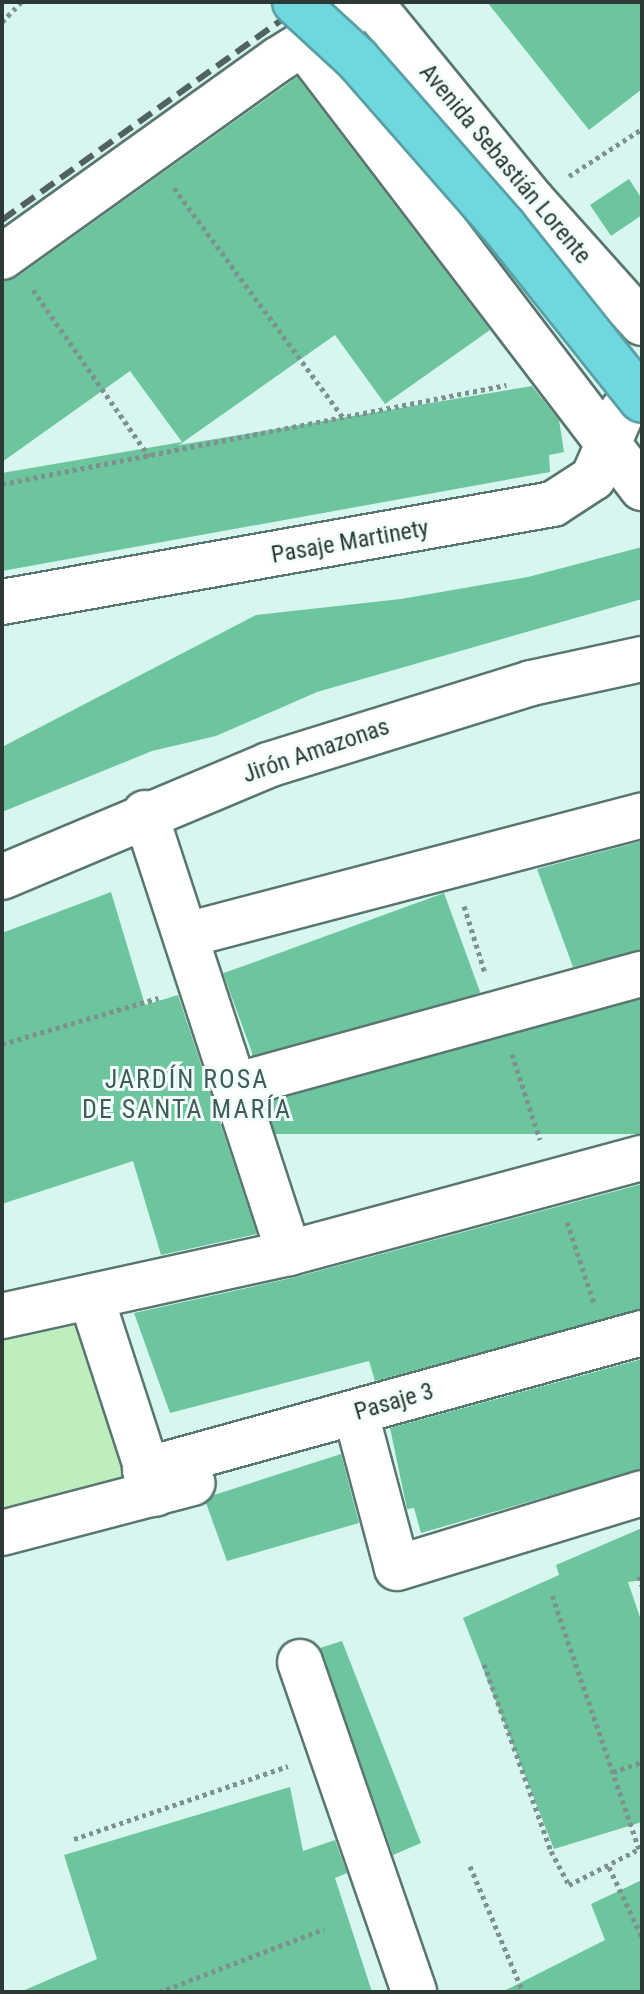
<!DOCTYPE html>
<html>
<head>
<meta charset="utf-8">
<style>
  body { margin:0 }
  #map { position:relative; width:644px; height:1994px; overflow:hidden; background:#d6f6ef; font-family:"Roboto Condensed",sans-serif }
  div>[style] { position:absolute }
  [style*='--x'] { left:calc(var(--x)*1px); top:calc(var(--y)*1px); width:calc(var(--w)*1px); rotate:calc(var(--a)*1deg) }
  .green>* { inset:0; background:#bfeebe }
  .building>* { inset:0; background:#6cc59d; transform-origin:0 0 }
  .path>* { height:5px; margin-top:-2.5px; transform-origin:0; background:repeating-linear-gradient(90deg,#7d928e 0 4px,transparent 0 8px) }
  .roads { filter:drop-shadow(2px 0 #5a7671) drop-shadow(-2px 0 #5a7671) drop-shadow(0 2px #5a7671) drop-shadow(0 -2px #5a7671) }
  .minor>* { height:44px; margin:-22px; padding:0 22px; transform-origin:22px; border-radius:22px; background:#fff }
  .rail>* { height:6px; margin-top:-3px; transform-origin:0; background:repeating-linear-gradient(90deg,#51625f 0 16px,transparent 0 24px) }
  .bridges { filter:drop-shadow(2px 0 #58a0a4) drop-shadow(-2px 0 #58a0a4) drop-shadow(0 2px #58a0a4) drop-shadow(0 -2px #58a0a4) }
  .highway-bridge>* { height:44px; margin:-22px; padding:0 22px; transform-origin:22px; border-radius:22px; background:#6fd8de }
  span { translate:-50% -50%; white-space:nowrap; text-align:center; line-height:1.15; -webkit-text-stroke:6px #f2fefc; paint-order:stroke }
  .street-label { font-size:24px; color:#2d3937 }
  .neighbourhood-label { font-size:26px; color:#415d58; letter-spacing:2px }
  .frame { position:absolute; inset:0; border:4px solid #2d3937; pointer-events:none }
</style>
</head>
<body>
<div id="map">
  <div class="green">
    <div style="clip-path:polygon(84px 1315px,137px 1495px,12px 1531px,2px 1497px,2px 1339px)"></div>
  </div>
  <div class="building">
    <div style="clip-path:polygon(487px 2px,642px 2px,642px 89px,589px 130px)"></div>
    <div style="clip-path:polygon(297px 77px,490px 330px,385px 404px,335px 335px,179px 445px,532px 386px,559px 420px,564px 452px,549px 455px,550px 472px,2px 571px,2px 473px,182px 442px,130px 371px,2px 462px,2px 282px,17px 277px)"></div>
    <div style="clip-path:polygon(629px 179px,642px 199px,642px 215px,611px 236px,590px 205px)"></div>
    <div style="clip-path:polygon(642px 547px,642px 599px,317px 692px,216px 736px,152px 751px,2px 812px,2px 747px,256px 615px,401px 599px,528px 577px)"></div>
    <div style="clip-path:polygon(642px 841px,642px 950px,573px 967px,537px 869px)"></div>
    <div style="clip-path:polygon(111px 892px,145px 1005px,178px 995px,257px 1234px,161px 1255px,133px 1161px,2px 1204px,2px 933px)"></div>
    <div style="left:444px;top:893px;width:106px;height:235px;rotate:70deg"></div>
    <div style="left:642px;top:1000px;width:134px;height:390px;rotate:90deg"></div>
    <div style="clip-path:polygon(642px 1184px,642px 1309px,375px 1381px,369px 1361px,170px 1413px,134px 1313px,296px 1277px)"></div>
    <div style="clip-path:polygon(642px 1359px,642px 1469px,421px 1533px,414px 1508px,407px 1509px,390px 1428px)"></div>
    <div style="clip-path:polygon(341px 1454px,359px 1523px,227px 1561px,206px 1503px,214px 1495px)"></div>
    <div style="clip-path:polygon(642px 1528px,642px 1580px,628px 1582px,642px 1623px,642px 1822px,554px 1849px,463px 1618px,559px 1575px,556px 1565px)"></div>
    <div style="clip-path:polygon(342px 1641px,421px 1843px,393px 1855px,320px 1648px)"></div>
    <div style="clip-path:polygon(290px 1787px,303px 1851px,335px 1840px,347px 1873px,335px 1878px,372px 1992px,20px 1992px,97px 1959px,64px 1855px)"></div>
    <div style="clip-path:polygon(642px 1880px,642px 1992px,502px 1992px,605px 1940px,591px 1904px)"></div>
  </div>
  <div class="path">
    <div style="--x:2;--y:22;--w:28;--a:-46"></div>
    <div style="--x:569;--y:176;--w:87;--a:-32.8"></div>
    <div style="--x:174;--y:188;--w:285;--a:53.6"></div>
    <div style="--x:33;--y:290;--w:203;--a:55.1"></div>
    <div style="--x:2;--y:484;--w:514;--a:-11.11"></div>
    <div style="--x:464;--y:906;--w:70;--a:72.6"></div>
    <div style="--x:2;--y:1044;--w:163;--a:-16.4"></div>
    <div style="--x:512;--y:1054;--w:90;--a:72"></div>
    <div style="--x:567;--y:1222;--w:85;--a:71.6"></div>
    <div style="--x:639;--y:1576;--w:10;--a:73"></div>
    <div style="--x:484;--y:1664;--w:199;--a:70.3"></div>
    <div style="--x:551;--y:1851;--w:38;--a:62"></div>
    <div style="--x:569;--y:1885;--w:79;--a:-27.2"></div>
    <div style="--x:639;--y:1849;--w:272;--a:-108.9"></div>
    <div style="--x:613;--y:1772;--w:31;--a:-19"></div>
    <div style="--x:74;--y:1839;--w:226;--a:-18.8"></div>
    <div style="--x:470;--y:1866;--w:137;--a:67.2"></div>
    <div style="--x:609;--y:1867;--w:77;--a:64.8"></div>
    <div style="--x:129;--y:1990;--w:2;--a:63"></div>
    <div style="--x:159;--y:1992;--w:177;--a:-20.9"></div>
  </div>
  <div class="roads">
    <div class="minor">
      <div style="--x:370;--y:2;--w:256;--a:50.7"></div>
      <div style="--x:532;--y:200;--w:165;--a:48.2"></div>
      <div style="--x:303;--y:44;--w:559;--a:52.64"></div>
      <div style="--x:2;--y:257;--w:340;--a:-35.6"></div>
      <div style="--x:279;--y:59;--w:107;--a:-32.1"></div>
      <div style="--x:2;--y:602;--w:560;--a:-10.09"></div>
      <div style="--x:553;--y:504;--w:48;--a:-33"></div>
      <div style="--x:593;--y:478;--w:74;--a:-66.2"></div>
      <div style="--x:623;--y:410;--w:23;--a:-34"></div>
      <div style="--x:145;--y:813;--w:463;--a:71.9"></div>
      <div style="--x:2;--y:877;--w:289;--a:-22.8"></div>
      <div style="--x:268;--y:765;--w:275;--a:-17.3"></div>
      <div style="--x:531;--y:683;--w:114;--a:-12.2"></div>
      <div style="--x:186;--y:935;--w:472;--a:-14.7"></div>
      <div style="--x:234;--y:1086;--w:423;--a:-15.4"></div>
      <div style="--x:91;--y:1297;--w:207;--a:72"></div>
      <div style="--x:2;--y:1316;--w:294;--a:-12.4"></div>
      <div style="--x:289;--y:1253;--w:366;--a:-15.1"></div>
      <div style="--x:356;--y:1414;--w:159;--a:75.1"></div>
      <div style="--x:397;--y:1568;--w:256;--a:-17"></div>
      <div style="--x:145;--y:1470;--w:516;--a:-15.41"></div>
      <div style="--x:2;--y:1533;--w:197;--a:-14.7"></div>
      <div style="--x:300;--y:1662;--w:349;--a:70.9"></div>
    </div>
  </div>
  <div class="rail">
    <div style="--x:2;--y:220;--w:375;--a:-35.6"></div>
  </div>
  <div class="bridges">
    <div class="highway-bridge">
      <div style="--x:295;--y:2;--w:84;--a:42.6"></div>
      <div style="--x:357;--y:59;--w:223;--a:48.8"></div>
      <div style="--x:504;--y:227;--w:221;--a:51.4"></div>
    </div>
  </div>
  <div class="street-label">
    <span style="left:505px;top:164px;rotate:50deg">Avenida Sebastián Lorente</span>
    <span style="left:350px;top:542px;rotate:-10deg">Pasaje Martinety</span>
    <span style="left:316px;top:751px;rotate:-19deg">Jirón Amazonas</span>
    <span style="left:394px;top:1402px;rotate:-16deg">Pasaje 3</span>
  </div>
  <div class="neighbourhood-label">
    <span style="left:187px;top:1095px">JARDÍN ROSA<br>DE SANTA MARÍA</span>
  </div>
  <div class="frame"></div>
</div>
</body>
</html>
